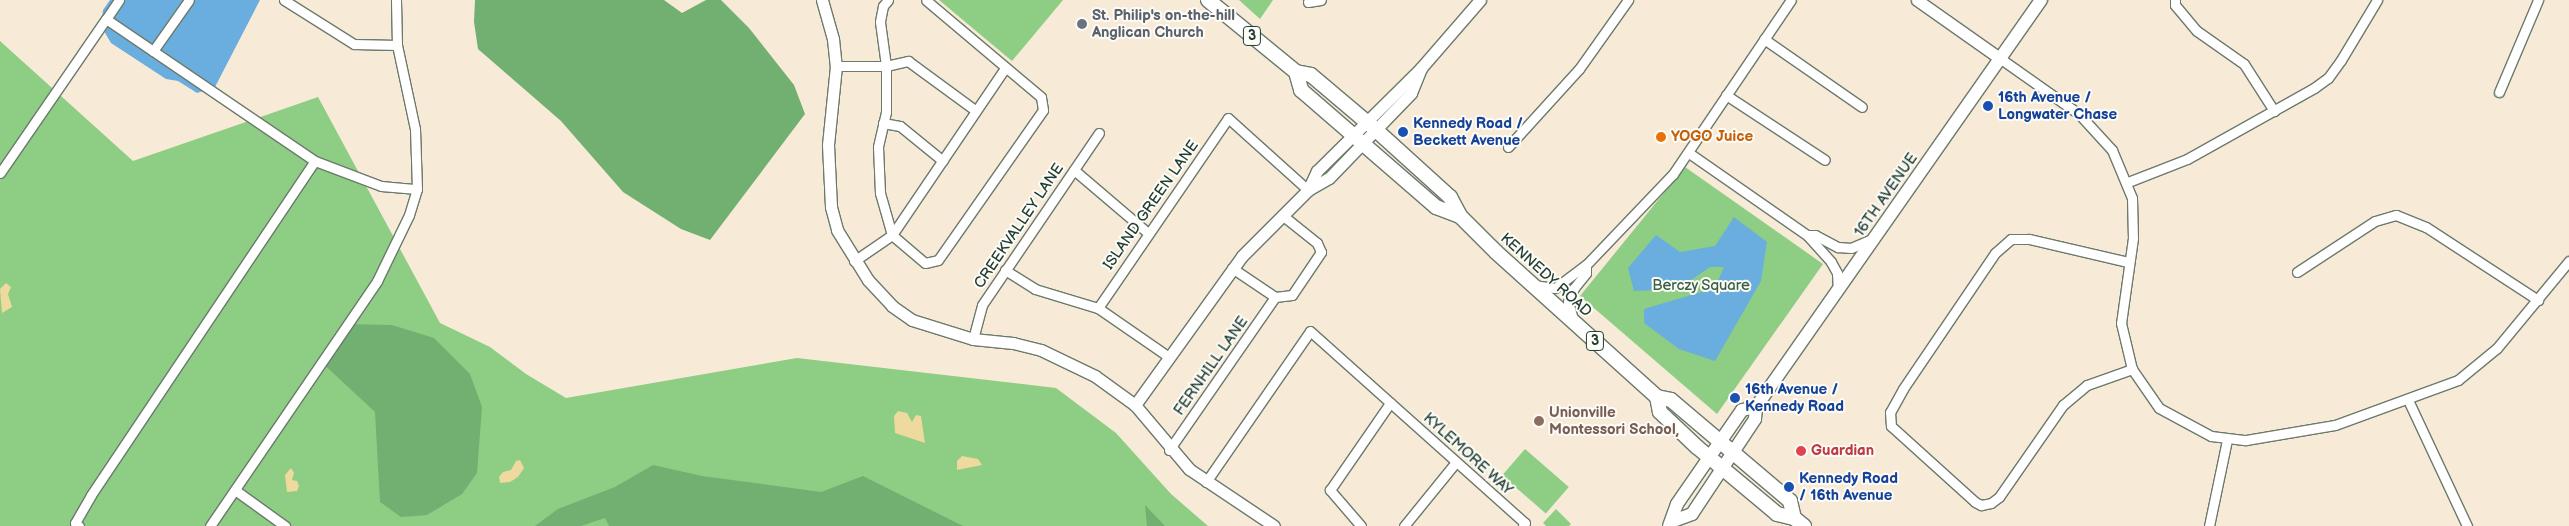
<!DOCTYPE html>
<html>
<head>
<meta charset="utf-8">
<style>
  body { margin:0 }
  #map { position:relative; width:2569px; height:526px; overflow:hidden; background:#f7ead7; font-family:"Balsamiq Sans",sans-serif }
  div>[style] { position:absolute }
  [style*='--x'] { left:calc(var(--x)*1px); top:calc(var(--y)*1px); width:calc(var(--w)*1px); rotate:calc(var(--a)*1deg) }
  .green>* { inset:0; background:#8dcd84; transform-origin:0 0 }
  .forest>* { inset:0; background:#72b072 }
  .sand>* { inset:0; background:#eeda9e }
  .water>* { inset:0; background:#6aaddf }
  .roads { filter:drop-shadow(1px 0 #6b7a6d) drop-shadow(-1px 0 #6b7a6d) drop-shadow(0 1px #6b7a6d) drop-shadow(0 -1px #6b7a6d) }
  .minor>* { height:9px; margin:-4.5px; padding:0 4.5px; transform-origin:4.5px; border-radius:4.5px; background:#fff }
  .tertiary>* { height:11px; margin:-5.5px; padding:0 5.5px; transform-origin:5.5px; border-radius:5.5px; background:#fff }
  .secondary>* { height:12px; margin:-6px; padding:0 6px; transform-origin:6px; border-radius:6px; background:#fff }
  .primary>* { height:14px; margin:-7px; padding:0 7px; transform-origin:7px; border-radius:7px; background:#fff }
  .dots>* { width:14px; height:14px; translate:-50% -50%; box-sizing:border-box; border:2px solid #fdfcf7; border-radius:50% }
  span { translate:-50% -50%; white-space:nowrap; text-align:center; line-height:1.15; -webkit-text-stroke:4px #fdfcf7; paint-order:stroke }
  .shield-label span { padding:1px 4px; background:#fdfcf7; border:1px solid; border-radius:4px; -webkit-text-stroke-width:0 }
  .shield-label { font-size:14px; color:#1f3d34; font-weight:700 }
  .worship-label { font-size:15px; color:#5b616d; font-weight:700 }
  .left { translate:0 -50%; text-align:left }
  .transit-label { font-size:15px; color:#164399; font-weight:700 }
  .food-label { font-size:15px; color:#c56008; font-weight:700 }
  .street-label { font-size:15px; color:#1f3d34 }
  .park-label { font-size:15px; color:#3a6148 }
  .education-label { font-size:15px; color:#785e54; font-weight:700 }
  .health-label { font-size:15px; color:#be3a42; font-weight:700 }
</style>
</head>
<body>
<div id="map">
  <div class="green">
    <div style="clip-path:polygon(939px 0,1063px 0,1012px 61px)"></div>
    <div style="clip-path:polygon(1239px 0,1273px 0,1260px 19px)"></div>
    <div style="clip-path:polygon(0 41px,133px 161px,318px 97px,440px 323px,490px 347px,526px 374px,566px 398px,797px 358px,1056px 388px,1116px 433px,1171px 494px,1208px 526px,0 526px)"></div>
    <div style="clip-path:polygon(1685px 167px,1823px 264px,1717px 414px,1580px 296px)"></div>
    <div style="left:1525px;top:449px;width:58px;height:35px;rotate:41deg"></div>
    <div style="clip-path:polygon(1556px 509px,1571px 524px,1569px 526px,1546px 526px,1543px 523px)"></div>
  </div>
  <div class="forest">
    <div style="clip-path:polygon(475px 0,664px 0,682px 13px,706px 0,721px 0,749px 28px,794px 85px,805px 114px,710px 240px,681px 229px,623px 192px,561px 121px,478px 49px,474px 22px)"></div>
    <div style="clip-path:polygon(342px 324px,392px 325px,434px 338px,470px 374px,482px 407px,477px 473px,462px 494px,427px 515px,401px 517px,380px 502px,375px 412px,319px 360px)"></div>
    <div style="clip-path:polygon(653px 465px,702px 476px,821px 492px,863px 476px,963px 526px,609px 526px,605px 518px,581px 526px,535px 526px,558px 509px,615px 487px)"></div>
    <div style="clip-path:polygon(1145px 505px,1165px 526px,1147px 526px)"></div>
  </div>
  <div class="sand">
    <div style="clip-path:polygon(6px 283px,11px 287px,8px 294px,12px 307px,2px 313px,0 289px)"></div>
    <div style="clip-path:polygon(898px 411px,907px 413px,912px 422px,916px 415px,921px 416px,925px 443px,895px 433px,894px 416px)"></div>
    <div style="clip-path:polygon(962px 456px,978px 459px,982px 465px,957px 470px,957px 461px)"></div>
    <div style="clip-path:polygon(520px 460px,524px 468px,518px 477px,510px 482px,500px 483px,499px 477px,503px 472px,511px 470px,516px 461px)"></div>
    <div style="clip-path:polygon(291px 468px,294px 473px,292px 480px,297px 481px,299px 486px,297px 491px,287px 492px,285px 475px)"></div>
  </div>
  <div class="water">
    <div style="clip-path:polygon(110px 0,260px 0,215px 87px,197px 93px,178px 81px,166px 79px,111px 43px,101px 26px,103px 10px)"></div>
    <div style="clip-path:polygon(1734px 217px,1767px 242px,1761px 281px,1715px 361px,1679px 349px,1644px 323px,1644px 309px,1715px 288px,1724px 267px,1710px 267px,1678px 289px,1634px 291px,1628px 268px,1656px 235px,1680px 252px,1715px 246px)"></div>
  </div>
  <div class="roads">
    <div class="minor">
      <div style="--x:119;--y:0;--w:23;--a:124"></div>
      <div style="--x:106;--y:19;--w:253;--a:34.2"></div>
      <div style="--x:315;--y:161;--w:71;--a:20.7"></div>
      <div style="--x:381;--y:186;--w:36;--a:5"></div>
      <div style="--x:417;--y:189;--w:60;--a:-91.9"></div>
      <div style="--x:415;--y:129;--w:86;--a:-102.1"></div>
      <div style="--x:397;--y:45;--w:45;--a:-91.3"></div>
      <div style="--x:284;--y:0;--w:83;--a:32.2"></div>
      <div style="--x:354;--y:44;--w:43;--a:1.3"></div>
      <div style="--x:888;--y:0;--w:8;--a:130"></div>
      <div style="--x:883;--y:6;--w:16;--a:101"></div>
      <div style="--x:880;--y:22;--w:44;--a:82.2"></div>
      <div style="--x:886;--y:66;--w:46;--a:90"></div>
      <div style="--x:886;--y:112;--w:36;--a:103"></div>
      <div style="--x:878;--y:147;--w:46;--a:87.5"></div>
      <div style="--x:880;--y:193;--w:44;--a:74.1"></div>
      <div style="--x:892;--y:235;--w:43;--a:40.3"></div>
      <div style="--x:925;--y:263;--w:13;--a:-13"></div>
      <div style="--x:938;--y:260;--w:183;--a:-55"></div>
      <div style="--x:1043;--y:110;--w:13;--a:-99"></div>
      <div style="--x:1041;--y:97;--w:150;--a:-139.9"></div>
      <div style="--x:2175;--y:0;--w:5;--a:90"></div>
      <div style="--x:2175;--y:5;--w:34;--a:50"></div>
      <div style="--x:2197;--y:31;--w:57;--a:35.1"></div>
      <div style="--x:2244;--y:64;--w:56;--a:57.4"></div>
      <div style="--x:1308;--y:2;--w:13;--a:-9"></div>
      <div style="--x:1764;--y:39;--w:119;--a:34.8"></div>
      <div style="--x:153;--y:51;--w:62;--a:-54.8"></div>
      <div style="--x:2001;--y:59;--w:95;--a:35.2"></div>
      <div style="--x:2079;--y:114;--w:49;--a:47.5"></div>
      <div style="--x:2112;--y:150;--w:52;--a:67.4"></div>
      <div style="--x:2132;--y:198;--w:40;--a:88.6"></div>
      <div style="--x:2133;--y:238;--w:86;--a:98"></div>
      <div style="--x:2121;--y:323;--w:47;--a:76.6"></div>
      <div style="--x:2132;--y:369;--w:47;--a:55.3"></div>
      <div style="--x:2159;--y:408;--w:59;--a:28.3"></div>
      <div style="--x:2211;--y:436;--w:35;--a:7"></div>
      <div style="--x:2246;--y:440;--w:90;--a:-9.6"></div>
      <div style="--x:2335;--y:425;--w:131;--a:-20.1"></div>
      <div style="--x:2458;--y:380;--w:50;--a:-39.4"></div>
      <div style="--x:2497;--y:348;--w:113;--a:-50.4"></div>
      <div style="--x:836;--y:66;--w:50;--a:0"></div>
      <div style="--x:886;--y:66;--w:23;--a:-13"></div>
      <div style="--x:908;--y:61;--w:84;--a:36.3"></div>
      <div style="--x:2499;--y:92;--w:100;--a:-67"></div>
      <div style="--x:1726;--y:95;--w:118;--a:33.3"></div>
      <div style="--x:883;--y:123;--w:17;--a:10"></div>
      <div style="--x:900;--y:126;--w:55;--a:39.1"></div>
      <div style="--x:1508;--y:147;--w:105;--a:-47.7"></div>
      <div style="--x:1579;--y:69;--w:85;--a:-54.6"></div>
      <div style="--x:1689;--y:153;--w:144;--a:34.8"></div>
      <div style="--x:1807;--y:235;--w:36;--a:48"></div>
      <div style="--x:1831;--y:262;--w:13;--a:61"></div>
      <div style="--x:1837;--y:273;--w:17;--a:87"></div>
      <div style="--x:1074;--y:170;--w:97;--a:40.4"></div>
      <div style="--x:0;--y:173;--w:187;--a:-55.5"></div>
      <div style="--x:2128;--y:182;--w:63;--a:-21.3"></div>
      <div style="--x:2187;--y:159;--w:145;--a:-29.2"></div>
      <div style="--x:2314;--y:88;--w:17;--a:-36"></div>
      <div style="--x:2328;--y:78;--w:22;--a:-54"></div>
      <div style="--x:2341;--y:60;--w:70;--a:-59"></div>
      <div style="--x:1807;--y:235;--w:8;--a:0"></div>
      <div style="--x:1815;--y:235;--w:26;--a:28"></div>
      <div style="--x:1838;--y:247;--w:13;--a:4"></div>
      <div style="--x:1851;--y:248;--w:23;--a:-23"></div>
      <div style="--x:854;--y:261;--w:46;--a:-34.4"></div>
      <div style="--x:892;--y:235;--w:202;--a:-55.9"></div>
      <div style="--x:2128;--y:262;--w:102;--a:-166.9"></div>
      <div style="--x:2029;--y:239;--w:18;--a:180"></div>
      <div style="--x:2011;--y:239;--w:21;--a:139"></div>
      <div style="--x:1995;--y:253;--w:164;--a:124.1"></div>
      <div style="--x:1903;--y:389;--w:26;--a:119"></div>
      <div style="--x:1890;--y:412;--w:14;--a:86"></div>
      <div style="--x:1891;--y:426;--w:113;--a:42.1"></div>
      <div style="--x:1975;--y:502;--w:7;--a:27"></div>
      <div style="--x:1981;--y:505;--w:10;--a:-11"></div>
      <div style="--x:1991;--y:503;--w:10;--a:-37"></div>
      <div style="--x:1999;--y:497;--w:112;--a:-55.2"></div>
      <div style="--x:2063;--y:405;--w:31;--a:-40"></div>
      <div style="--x:2087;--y:385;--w:48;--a:-19.6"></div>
      <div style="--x:1232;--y:268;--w:52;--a:34"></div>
      <div style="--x:1275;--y:297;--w:17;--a:-7"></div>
      <div style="--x:1292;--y:295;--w:52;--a:-56"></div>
      <div style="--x:1321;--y:252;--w:10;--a:-114"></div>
      <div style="--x:1317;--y:243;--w:45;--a:-141.3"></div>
      <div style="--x:1005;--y:270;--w:36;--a:32"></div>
      <div style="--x:1035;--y:289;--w:66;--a:16.8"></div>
      <div style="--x:1098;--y:308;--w:86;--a:34.6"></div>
      <div style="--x:2297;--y:272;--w:93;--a:-33.2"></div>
      <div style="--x:2375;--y:221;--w:22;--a:-16"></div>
      <div style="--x:2396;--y:215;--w:32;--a:22"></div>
      <div style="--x:2426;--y:227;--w:134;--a:33.1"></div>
      <div style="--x:1533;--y:285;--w:22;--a:8"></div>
      <div style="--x:1555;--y:288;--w:39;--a:-37"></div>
      <div style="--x:1586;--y:265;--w:126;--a:-46.3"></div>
      <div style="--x:1673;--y:174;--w:210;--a:-55.9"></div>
      <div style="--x:1098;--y:308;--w:230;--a:-55.6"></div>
      <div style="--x:1228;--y:118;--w:108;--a:42"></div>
      <div style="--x:1573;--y:319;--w:18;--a:-106"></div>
      <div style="--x:1568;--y:302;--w:15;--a:-67"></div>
      <div style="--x:1574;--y:288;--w:19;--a:-51"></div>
      <div style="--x:1586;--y:273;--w:8;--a:-90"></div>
      <div style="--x:973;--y:339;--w:35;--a:-75"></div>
      <div style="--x:982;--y:305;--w:208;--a:-55.8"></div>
      <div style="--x:2408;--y:400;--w:139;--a:64.9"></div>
      <div style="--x:1169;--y:450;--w:186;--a:-55.3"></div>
      <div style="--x:1206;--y:482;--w:183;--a:-55.4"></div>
      <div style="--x:1310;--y:331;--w:288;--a:41.8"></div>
      <div style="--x:1525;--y:523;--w:4;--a:124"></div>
      <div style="--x:235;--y:490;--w:62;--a:35.8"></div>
      <div style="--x:79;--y:526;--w:5;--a:-143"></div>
      <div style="--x:75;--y:523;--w:32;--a:-60"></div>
      <div style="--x:91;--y:495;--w:402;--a:-56.2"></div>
      <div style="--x:210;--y:526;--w:297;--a:-55.7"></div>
      <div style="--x:377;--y:281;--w:73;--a:-64.1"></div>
      <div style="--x:409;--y:215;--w:27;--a:-73"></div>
      <div style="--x:1361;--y:526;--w:48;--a:-130.7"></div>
      <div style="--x:1330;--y:490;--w:106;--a:-55.4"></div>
      <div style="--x:1404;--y:526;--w:82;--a:-50.9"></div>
      <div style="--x:2209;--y:526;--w:88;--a:-78.2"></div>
    </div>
    <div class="tertiary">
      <div style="--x:822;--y:0;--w:41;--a:74.2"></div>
      <div style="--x:833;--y:39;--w:27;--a:84"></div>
      <div style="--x:836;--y:66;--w:79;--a:95.8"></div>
      <div style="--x:828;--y:145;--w:62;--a:87.2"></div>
      <div style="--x:831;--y:207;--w:24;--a:75"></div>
      <div style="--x:837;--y:230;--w:59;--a:58.2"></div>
      <div style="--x:868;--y:280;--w:35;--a:47"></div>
      <div style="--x:892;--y:306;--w:24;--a:35"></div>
      <div style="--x:912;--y:320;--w:64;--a:17.3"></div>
      <div style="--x:973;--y:339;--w:40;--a:5.7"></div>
      <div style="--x:1013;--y:343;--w:29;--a:14"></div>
      <div style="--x:1041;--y:350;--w:60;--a:25.7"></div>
      <div style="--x:1095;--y:376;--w:49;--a:35.9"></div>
      <div style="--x:1135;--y:405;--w:84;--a:49.8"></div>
      <div style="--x:1189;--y:469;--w:102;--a:33.8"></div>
      <div style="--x:1917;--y:0;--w:103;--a:35.1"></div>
      <div style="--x:1308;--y:190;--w:21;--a:-65"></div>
      <div style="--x:1317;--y:171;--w:146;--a:-44.7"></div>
      <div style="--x:1421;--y:68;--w:90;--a:-49.1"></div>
      <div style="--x:1135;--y:405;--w:183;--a:-54.3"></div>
      <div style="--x:1242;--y:256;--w:93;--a:-45"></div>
      <div style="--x:1308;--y:190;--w:24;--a:-30"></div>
      <div style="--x:1329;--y:178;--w:118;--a:-46"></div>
      <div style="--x:1411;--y:93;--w:27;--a:-68"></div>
    </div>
    <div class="secondary">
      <div style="--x:1673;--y:521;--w:20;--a:-20"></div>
      <div style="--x:1692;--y:514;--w:114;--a:-56.4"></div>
      <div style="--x:1755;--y:419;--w:12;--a:-85"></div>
      <div style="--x:1756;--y:407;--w:497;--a:-55"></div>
      <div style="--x:1669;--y:526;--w:23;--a:-70"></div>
      <div style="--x:1677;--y:504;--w:114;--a:-55.3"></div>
      <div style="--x:1742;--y:410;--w:14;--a:-12"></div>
    </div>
    <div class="primary">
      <div style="--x:1208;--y:0;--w:114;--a:39.3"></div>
      <div style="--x:1296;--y:72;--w:15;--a:11"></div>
      <div style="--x:1311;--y:75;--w:85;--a:40.2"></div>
      <div style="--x:1376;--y:130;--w:100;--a:42.2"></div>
      <div style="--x:1450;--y:197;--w:21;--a:62"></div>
      <div style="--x:1460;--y:216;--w:51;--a:45"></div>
      <div style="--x:1496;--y:252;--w:217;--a:42"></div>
      <div style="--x:1657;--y:397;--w:14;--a:12"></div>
      <div style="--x:1671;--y:400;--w:156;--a:40.3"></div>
      <div style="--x:1790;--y:501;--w:17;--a:77"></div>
      <div style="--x:1296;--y:72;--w:19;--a:74"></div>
      <div style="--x:1301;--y:90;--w:179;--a:40.9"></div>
      <div style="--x:1436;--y:207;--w:26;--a:21"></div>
      <div style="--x:1657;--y:397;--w:15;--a:79"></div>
      <div style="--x:1660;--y:412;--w:51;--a:43.4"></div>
      <div style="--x:1697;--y:447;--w:104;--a:39.9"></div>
      <div style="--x:1777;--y:514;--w:17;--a:13"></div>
      <div style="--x:1794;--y:518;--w:13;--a:39"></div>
    </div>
  </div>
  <div class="dots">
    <div style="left:1082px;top:24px;background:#6b7280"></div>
    <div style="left:1988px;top:106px;background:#1a4fb4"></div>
    <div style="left:1403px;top:132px;background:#1a4fb4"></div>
    <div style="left:1661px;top:137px;background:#e8710a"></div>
    <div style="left:1735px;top:398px;background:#1a4fb4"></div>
    <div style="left:1539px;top:421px;background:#8d6e63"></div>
    <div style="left:1801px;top:451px;background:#e0444e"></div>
    <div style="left:1789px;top:487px;background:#1a4fb4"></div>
  </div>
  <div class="shield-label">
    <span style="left:1252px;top:36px">3</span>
    <span style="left:1595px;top:341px">3</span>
  </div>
  <div class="worship-label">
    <span class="left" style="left:1092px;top:24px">St. Philip's on-the-hill<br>Anglican Church</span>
  </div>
  <div class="transit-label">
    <span class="left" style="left:1998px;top:106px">16th Avenue /<br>Longwater Chase</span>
    <span class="left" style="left:1413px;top:132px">Kennedy Road /<br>Beckett Avenue</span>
    <span class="left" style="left:1745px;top:398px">16th Avenue /<br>Kennedy Road</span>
    <span class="left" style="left:1799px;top:487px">Kennedy Road<br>/ 16th Avenue</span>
  </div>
  <div class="food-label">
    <span class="left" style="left:1671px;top:137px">YOGO Juice</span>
  </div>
  <div class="street-label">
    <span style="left:1886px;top:195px;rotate:-55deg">16TH AVENUE</span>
    <span style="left:1151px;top:205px;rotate:-55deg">ISLAND GREEN LANE</span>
    <span style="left:1019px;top:226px;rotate:-56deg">CREEKVALLEY LANE</span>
    <span style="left:1546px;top:275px;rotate:42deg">KENNEDY ROAD</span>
    <span style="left:1211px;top:366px;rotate:-55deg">FERNHILL LANE</span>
    <span style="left:1468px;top:454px;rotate:42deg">KYLEMORE WAY</span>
  </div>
  <div class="park-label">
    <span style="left:1701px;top:286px">Berczy Square</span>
  </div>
  <div class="education-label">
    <span class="left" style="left:1549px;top:421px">Unionville<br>Montessori School,</span>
  </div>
  <div class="health-label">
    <span class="left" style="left:1811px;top:451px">Guardian</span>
  </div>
</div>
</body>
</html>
